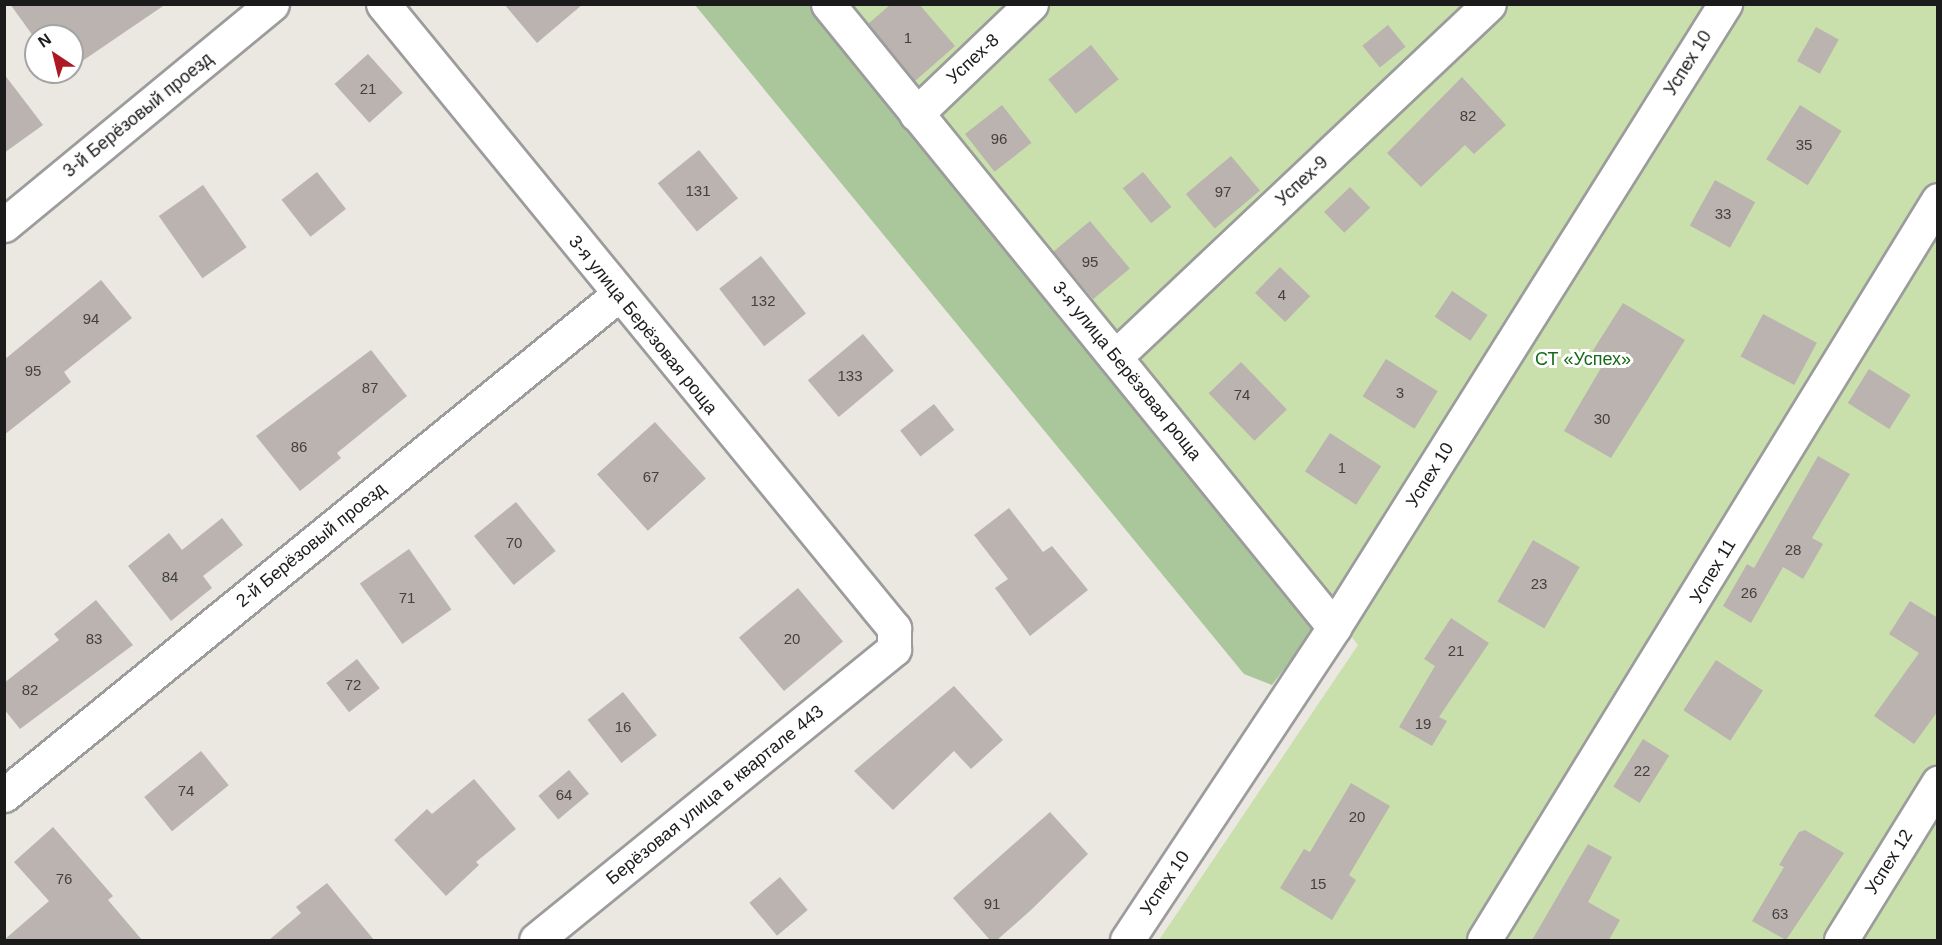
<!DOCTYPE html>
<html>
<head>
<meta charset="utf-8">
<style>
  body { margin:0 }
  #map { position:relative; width:1942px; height:945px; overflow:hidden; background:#ebe7e1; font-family:Arial,sans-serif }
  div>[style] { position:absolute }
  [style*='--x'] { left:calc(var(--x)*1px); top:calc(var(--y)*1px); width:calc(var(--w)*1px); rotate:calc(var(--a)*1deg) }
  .grass>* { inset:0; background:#c9e0ac }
  .forest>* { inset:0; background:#aac69b }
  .building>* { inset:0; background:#bbb3af; transform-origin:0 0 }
  .roads { filter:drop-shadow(2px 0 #9c9c9c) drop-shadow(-2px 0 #9c9c9c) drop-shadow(0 2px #9c9c9c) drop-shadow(0 -2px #9c9c9c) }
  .minor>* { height:33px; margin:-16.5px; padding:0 16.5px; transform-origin:16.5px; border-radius:16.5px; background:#fff }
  span { translate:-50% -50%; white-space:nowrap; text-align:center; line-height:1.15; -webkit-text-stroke:6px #fff; paint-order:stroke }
  .number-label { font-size:15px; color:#434140 }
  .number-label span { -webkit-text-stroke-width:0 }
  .street-label { font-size:18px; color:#1b1b1b }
  .park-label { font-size:18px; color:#186a19 }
  .frame { position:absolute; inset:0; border:6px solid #1b1b1b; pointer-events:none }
  .north { position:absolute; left:24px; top:24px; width:60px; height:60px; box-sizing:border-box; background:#fff; border:2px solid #a4a4a4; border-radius:50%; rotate:325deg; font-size:16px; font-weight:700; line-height:24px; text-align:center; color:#1b1b1b }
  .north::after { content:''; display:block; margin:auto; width:21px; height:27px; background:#ae1822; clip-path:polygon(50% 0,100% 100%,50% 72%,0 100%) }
</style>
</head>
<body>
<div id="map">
  <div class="grass">
    <div style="clip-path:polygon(845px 5px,1937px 5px,1937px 940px,1159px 940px,1358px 645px)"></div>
  </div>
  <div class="forest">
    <div style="clip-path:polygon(695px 5px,816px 5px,1315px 611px,1311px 634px,1272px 685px,1244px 674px)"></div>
  </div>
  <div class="building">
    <div style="clip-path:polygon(10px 4px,166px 4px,72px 68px,72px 36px,36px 40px)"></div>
    <div style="clip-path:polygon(504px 4px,583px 4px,537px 43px)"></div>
    <div style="clip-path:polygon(891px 4px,919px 4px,955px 46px,915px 81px,868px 24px)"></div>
    <div style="left:1388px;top:25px;width:28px;height:33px;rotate:51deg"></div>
    <div style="left:1816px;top:27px;width:26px;height:39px;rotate:29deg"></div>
    <div style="left:1091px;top:45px;width:44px;height:55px;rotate:51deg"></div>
    <div style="left:368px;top:54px;width:52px;height:45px;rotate:48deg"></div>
    <div style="clip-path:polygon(4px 74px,43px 125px,4px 153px)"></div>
    <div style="clip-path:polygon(1462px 77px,1506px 125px,1474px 154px,1465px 145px,1421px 187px,1387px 153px)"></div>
    <div style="left:1002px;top:105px;width:48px;height:47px;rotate:52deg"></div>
    <div style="left:1800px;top:105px;width:49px;height:64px;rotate:32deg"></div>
    <div style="left:699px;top:150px;width:62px;height:53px;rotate:51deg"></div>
    <div style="left:1231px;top:156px;width:45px;height:59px;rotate:50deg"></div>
    <div style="left:317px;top:172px;width:47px;height:45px;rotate:52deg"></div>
    <div style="left:1143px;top:172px;width:45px;height:26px;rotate:51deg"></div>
    <div style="left:1715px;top:180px;width:46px;height:52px;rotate:29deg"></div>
    <div style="left:203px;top:185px;width:76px;height:54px;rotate:55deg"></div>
    <div style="left:1350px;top:187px;width:29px;height:36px;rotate:46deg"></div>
    <div style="left:1090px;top:221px;width:62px;height:48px;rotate:50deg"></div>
    <div style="left:761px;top:256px;width:73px;height:53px;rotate:52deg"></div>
    <div style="left:1280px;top:267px;width:42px;height:36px;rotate:44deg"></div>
    <div style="clip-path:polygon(101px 280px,132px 318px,64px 372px,71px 382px,4px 435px,4px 360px)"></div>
    <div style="left:1452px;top:291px;width:43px;height:31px;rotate:34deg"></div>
    <div style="clip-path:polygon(1623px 303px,1685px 340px,1611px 458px,1564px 431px,1605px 361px,1592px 352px)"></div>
    <div style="left:1763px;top:314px;width:61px;height:48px;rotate:28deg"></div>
    <div style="left:863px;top:334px;width:48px;height:72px;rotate:50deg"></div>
    <div style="clip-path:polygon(371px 350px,407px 396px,337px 453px,341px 458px,300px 491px,256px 436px)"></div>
    <div style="left:1386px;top:359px;width:61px;height:44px;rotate:32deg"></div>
    <div style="left:1241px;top:362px;width:66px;height:45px;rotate:46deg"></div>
    <div style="left:1869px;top:369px;width:49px;height:40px;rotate:32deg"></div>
    <div style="left:934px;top:404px;width:33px;height:43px;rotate:52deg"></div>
    <div style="left:655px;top:422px;width:76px;height:78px;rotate:48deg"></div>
    <div style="left:1330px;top:433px;width:61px;height:46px;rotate:33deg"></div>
    <div style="clip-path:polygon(1818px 456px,1850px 474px,1812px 538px,1823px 544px,1803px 579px,1783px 567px,1751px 623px,1723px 606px,1747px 564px,1754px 568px)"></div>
    <div style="left:516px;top:502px;width:63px;height:54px;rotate:51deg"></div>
    <div style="clip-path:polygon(1009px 508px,1043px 552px,1052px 546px,1088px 590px,1030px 636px,995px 588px,1008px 579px,974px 535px)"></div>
    <div style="clip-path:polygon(222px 518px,243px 545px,203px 576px,212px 588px,171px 621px,128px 566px,169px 533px,182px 550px)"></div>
    <div style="left:1533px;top:540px;width:54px;height:71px;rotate:30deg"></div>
    <div style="left:409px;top:549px;width:74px;height:60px;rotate:55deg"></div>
    <div style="left:798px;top:588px;width:70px;height:77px;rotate:50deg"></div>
    <div style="clip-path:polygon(96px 600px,133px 645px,20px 729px,4px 709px,4px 683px,59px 640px,54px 634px)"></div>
    <div style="clip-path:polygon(1910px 601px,1938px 618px,1938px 711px,1914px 744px,1874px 716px,1919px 653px,1889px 634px)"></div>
    <div style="clip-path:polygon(1451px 618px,1489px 643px,1439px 717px,1447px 721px,1432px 746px,1399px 727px,1435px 666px,1424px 659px)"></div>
    <div style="left:357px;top:659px;width:37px;height:39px;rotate:52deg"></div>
    <div style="left:1716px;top:660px;width:56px;height:60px;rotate:33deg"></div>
    <div style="clip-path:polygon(954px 686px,1003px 740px,971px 769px,954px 751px,893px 810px,854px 771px)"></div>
    <div style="left:623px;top:692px;width:55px;height:45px;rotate:52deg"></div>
    <div style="left:1643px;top:739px;width:31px;height:56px;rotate:32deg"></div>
    <div style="left:201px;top:751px;width:44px;height:73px;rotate:51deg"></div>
    <div style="left:569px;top:770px;width:31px;height:40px;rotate:50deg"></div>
    <div style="clip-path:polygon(474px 779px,516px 829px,476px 862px,479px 865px,446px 896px,394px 840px,427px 809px,432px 814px)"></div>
    <div style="clip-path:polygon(1351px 783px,1390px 806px,1349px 875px,1356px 880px,1332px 920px,1280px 888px,1304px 849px,1310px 852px)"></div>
    <div style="clip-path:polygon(1050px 812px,1088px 854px,1031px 910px,997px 940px,990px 940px,953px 898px)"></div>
    <div style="clip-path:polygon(53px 827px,113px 896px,108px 900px,142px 940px,4px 940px,49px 901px,14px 862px)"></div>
    <div style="clip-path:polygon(1805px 830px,1844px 853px,1786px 940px,1752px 921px,1784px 867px,1779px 865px,1799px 832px)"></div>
    <div style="clip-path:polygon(1588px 844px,1612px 857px,1588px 902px,1620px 920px,1609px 940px,1532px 940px)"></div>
    <div style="left:780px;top:877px;width:43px;height:40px;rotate:50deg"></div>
    <div style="clip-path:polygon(327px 883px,374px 940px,269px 940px,301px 913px,296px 907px)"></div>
  </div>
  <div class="roads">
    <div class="minor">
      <div style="--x:383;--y:4;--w:807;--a:50.69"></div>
      <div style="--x:894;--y:628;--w:21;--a:90"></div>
      <div style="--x:894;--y:649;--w:461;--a:140.9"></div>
      <div style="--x:828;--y:4;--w:803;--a:50.92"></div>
      <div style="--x:916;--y:114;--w:159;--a:-43.7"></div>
      <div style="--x:4;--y:225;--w:347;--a:-39.5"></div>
      <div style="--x:1115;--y:357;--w:514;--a:-43.35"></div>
      <div style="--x:4;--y:795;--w:792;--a:-39.16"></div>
      <div style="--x:1127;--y:940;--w:375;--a:-56.5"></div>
      <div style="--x:1334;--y:627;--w:736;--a:-57.89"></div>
      <div style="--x:1484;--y:940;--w:868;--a:-58.47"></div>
      <div style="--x:1841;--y:940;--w:185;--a:-58.3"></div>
    </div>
  </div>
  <div class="number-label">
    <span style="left:908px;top:38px">1</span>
    <span style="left:368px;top:89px">21</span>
    <span style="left:1468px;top:116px">82</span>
    <span style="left:999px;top:139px">96</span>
    <span style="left:1804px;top:145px">35</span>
    <span style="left:698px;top:191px">131</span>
    <span style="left:1223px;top:192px">97</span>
    <span style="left:1723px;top:214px">33</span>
    <span style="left:1090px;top:262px">95</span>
    <span style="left:1282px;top:295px">4</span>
    <span style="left:763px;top:301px">132</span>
    <span style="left:91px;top:319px">94</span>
    <span style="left:33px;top:371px">95</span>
    <span style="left:850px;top:376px">133</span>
    <span style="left:370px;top:388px">87</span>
    <span style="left:1400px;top:393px">3</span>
    <span style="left:1242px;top:395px">74</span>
    <span style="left:1602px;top:419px">30</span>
    <span style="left:299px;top:447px">86</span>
    <span style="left:1342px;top:468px">1</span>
    <span style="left:651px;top:477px">67</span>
    <span style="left:514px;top:543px">70</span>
    <span style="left:1793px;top:550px">28</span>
    <span style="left:170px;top:577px">84</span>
    <span style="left:1539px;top:584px">23</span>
    <span style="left:1749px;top:593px">26</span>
    <span style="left:407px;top:598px">71</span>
    <span style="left:94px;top:639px">83</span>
    <span style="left:792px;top:639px">20</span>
    <span style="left:1456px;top:651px">21</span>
    <span style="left:353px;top:685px">72</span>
    <span style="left:30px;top:690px">82</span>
    <span style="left:1423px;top:724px">19</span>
    <span style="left:623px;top:727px">16</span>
    <span style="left:1642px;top:771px">22</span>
    <span style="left:186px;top:791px">74</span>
    <span style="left:564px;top:795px">64</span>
    <span style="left:1357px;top:817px">20</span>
    <span style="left:64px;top:879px">76</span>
    <span style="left:1318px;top:884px">15</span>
    <span style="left:992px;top:904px">91</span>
    <span style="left:1780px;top:914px">63</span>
  </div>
  <div class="street-label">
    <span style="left:973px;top:59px;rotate:-43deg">Успех-8</span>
    <span style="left:1688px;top:63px;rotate:-58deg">Успех 10</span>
    <span style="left:138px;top:115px;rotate:-39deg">3-й Берёзовый проезд</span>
    <span style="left:1302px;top:181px;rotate:-43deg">Успех-9</span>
    <span style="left:643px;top:325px;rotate:51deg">3-я улица Берёзовая роща</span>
    <span style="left:1127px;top:371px;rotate:51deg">3-я улица Берёзовая роща</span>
    <span style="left:1430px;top:475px;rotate:-58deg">Успех 10</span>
    <span style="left:311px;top:545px;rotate:-39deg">2-й Берёзовый проезд</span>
    <span style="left:1713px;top:571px;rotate:-59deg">Успех 11</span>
    <span style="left:715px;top:795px;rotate:-39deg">Берёзовая улица в квартале 443</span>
    <span style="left:1889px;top:862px;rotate:-58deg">Успех 12</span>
    <span style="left:1165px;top:883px;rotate:-56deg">Успех 10</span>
  </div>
  <div class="park-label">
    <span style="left:1583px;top:359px">СТ «Успех»</span>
  </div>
  <div class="frame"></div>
  <div class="north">N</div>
</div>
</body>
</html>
